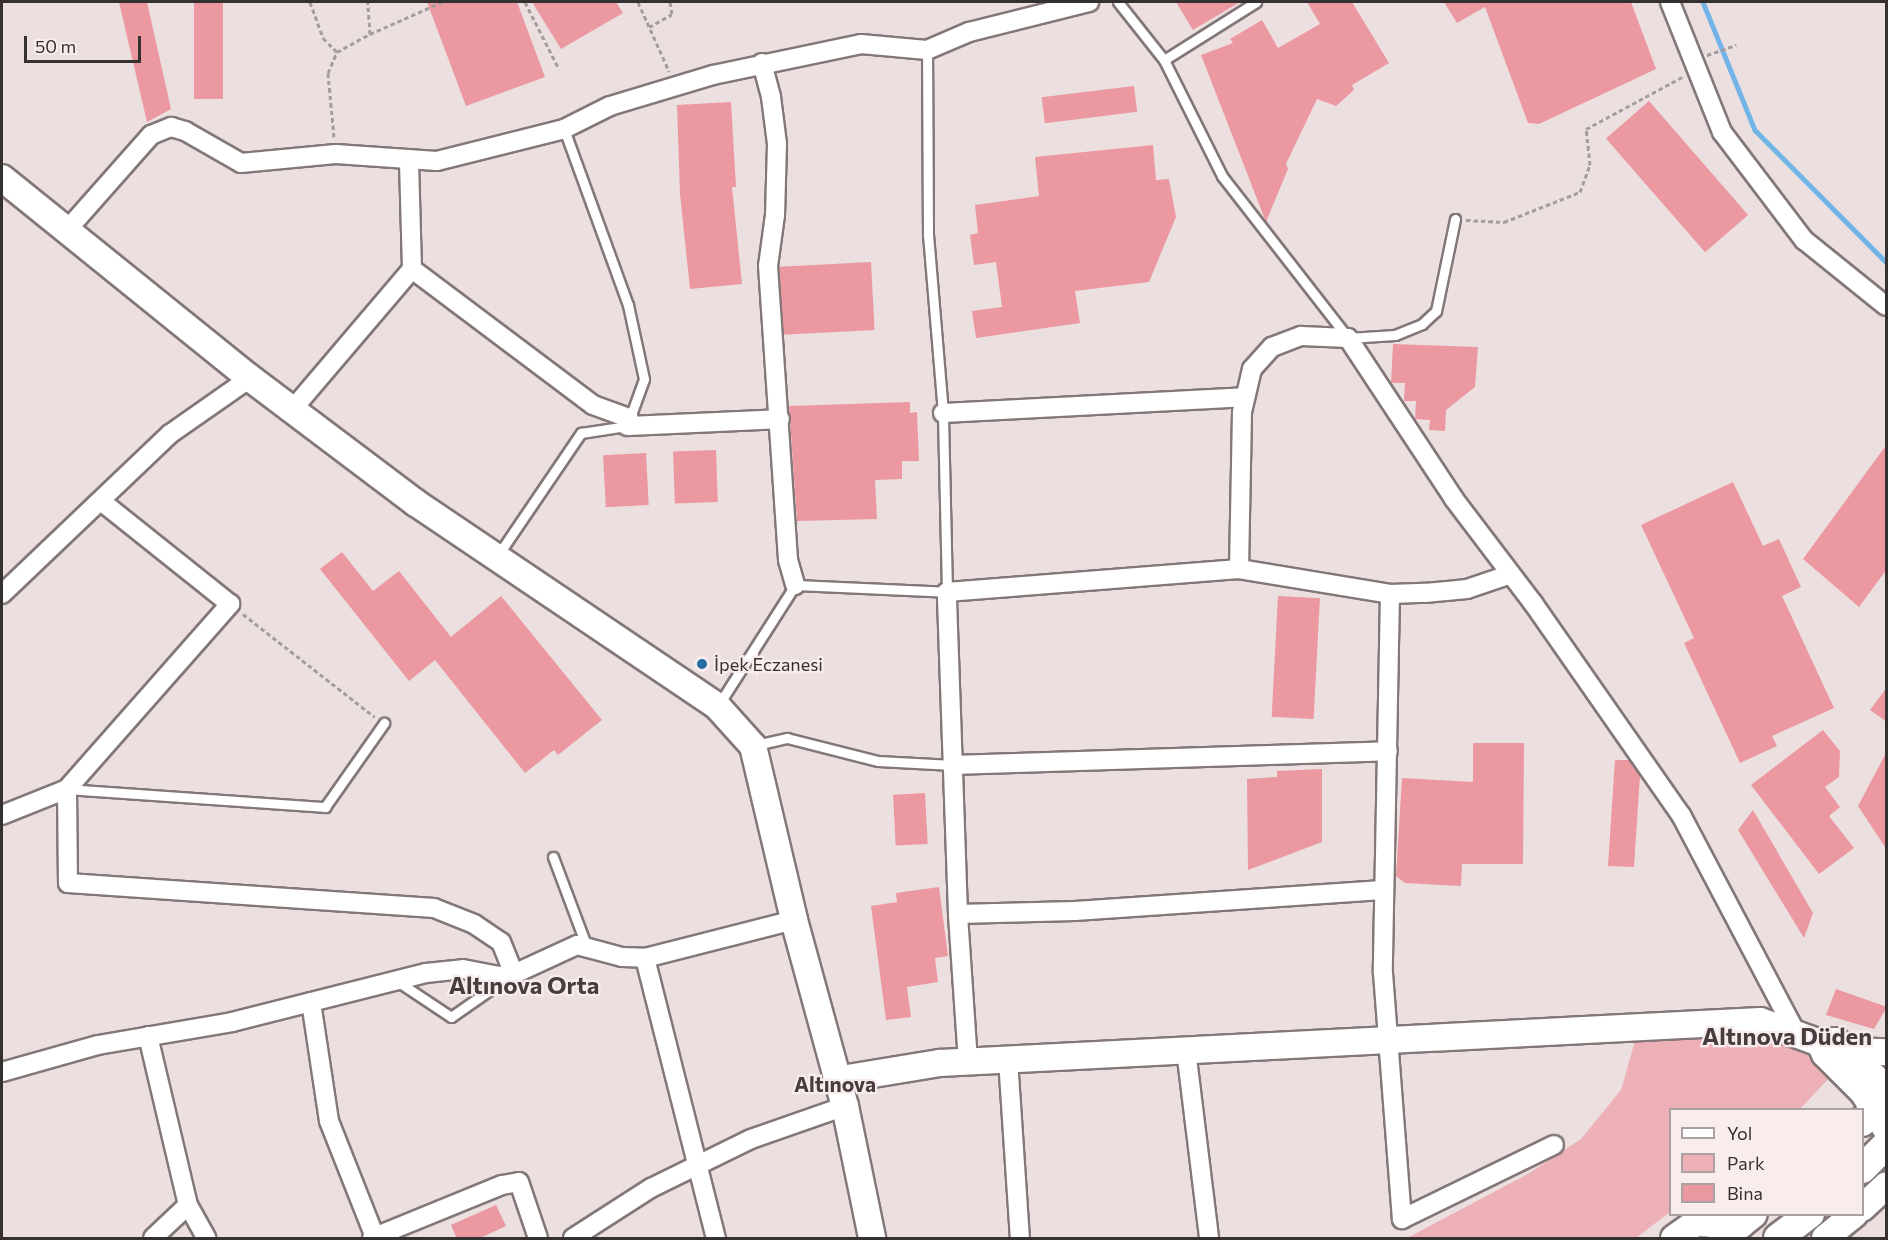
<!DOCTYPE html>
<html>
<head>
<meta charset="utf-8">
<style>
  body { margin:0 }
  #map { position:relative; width:1888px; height:1240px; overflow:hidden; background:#ecdfe0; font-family:Commissioner,sans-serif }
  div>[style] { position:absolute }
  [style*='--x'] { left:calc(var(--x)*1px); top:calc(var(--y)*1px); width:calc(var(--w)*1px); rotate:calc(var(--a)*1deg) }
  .green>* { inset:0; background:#edb0b6 }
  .stream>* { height:4.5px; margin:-2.25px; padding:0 2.25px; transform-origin:2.25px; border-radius:2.25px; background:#72b4e8 }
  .building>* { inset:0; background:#eb98a1; transform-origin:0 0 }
  .path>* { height:3px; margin-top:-1.5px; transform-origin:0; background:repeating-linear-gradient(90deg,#a59c9c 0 4.5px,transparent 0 7.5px) }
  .roads { filter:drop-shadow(2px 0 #837778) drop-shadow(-2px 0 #837778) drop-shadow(0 2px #837778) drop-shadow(0 -2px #837778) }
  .lane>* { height:9px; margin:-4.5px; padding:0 4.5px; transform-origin:4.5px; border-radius:4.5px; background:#fff }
  .street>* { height:18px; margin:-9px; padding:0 9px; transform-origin:9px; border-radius:9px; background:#fff }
  .secondary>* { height:26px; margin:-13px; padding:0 13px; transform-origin:13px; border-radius:13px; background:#fff }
  .primary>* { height:28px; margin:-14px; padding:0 14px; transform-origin:14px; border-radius:14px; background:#fff }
  .dots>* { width:16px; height:16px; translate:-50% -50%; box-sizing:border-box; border:3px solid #f9eced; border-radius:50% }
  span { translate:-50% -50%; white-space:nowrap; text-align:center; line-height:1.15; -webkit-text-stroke:4.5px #f9eced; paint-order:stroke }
  .poi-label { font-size:18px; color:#363131 }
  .left { translate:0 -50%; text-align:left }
  .quarter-label { font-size:21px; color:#473d3e; font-weight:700 }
  .district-label { font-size:24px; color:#473d3e; font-weight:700 }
  .frame { position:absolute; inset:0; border:3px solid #363131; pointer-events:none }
  .legend { position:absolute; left:1669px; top:1108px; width:195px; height:108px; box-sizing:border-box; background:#f9eced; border:2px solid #aba1a2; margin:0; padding:8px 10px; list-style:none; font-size:18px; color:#363131 }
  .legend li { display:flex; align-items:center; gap:12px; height:30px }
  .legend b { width:30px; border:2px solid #aba1a2 }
  .scale { position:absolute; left:24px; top:36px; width:117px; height:27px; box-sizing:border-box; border:3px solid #363131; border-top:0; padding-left:8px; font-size:18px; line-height:21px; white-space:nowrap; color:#363131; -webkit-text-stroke:4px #f9eced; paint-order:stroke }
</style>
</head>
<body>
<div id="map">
  <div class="green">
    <div style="clip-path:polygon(1756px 1024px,1823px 1061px,1832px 1075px,1800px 1109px,1670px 1110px,1670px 1212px,1636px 1238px,1407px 1238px,1528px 1174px,1581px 1139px,1621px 1090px,1635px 1041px)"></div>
  </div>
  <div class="stream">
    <div style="--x:1703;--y:2;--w:138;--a:67.9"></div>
    <div style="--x:1755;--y:130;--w:186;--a:45.2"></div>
  </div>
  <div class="building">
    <div style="clip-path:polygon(119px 2px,147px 2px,171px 109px,147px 122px)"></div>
    <div style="left:194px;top:2px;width:29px;height:97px"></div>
    <div style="clip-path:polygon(427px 2px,517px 2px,545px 77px,466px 106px)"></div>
    <div style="clip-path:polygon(532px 2px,616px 2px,623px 13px,561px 49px)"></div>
    <div style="clip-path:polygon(1176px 2px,1240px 2px,1193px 30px)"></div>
    <div style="clip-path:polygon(1307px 2px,1352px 2px,1389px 63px,1352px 85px,1354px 90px,1336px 106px,1317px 99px,1286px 164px,1288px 169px,1266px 222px,1201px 55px,1233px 43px,1230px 39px,1262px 20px,1278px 48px,1320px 24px)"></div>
    <div style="clip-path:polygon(1444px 2px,1631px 2px,1656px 69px,1539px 124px,1528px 123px,1485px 7px,1457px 23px)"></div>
    <div style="left:1134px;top:86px;width:26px;height:93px;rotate:83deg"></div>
    <div style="left:1649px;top:101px;width:151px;height:57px;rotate:49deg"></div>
    <div style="clip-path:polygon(731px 102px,736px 187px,732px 187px,742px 284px,690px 289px,680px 194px,677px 105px)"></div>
    <div style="clip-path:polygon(1153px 145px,1156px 180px,1169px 179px,1176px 217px,1149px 282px,1075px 291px,1080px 323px,976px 338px,972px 311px,1002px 307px,996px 262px,974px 265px,970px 235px,978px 233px,975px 205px,1039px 196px,1035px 157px)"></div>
    <div style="left:871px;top:262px;width:68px;height:92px;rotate:87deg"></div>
    <div style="clip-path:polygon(1393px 344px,1478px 347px,1475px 387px,1446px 410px,1445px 431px,1429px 430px,1430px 420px,1415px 419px,1416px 401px,1404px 401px,1405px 383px,1391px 383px)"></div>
    <div style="clip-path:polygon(910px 402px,910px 413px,917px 412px,919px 461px,902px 461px,902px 479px,875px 480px,877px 519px,797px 521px,789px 406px)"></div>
    <div style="clip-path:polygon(1887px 444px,1887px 569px,1859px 607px,1803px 559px)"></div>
    <div style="left:716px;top:450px;width:52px;height:43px;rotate:88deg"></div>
    <div style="left:646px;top:453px;width:52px;height:43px;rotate:87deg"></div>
    <div style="clip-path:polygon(1733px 482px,1763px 546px,1779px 539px,1801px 587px,1782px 596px,1834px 708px,1772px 736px,1777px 746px,1740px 763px,1684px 643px,1694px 638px,1641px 525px)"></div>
    <div style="clip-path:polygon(342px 552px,373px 591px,399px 571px,451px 637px,501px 596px,602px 720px,558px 755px,554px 750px,525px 773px,435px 660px,409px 681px,320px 569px)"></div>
    <div style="left:1278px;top:596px;width:42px;height:121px;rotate:3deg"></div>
    <div style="clip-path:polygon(1887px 687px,1887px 722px,1870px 710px)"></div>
    <div style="clip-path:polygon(1823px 730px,1840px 751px,1839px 777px,1825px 787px,1840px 807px,1829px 816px,1854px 848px,1819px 874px,1751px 785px)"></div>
    <div style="clip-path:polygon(1473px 743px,1524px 743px,1523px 864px,1462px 864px,1461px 886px,1405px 883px,1396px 876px,1402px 778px,1473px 782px)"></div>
    <div style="clip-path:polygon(1887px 751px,1887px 850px,1858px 806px)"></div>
    <div style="clip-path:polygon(1615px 760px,1629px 760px,1640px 776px,1634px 867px,1608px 866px)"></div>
    <div style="clip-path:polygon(1322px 769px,1322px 842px,1248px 870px,1247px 779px,1277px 777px,1277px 771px)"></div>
    <div style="left:925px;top:793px;width:51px;height:32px;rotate:87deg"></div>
    <div style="clip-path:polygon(1753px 810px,1813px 913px,1804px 938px,1738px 830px)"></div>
    <div style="clip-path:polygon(939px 887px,948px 956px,935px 958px,938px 982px,907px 987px,911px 1017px,886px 1020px,871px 906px,897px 902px,896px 893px)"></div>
    <div style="clip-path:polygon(1836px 989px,1887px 1007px,1874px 1029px,1826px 1015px)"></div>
    <div style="clip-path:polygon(496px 1205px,506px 1226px,478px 1239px,457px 1239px,451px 1225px)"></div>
  </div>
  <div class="path">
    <div style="--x:310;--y:2;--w:38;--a:70"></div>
    <div style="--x:323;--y:38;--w:20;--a:45"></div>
    <div style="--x:525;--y:2;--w:75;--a:63.1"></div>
    <div style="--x:638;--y:2;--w:76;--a:65.8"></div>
    <div style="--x:649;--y:27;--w:26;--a:-29"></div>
    <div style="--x:672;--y:14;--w:12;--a:-99"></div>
    <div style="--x:370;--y:34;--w:79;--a:-24"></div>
    <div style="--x:1707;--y:55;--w:31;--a:-19"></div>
    <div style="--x:334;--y:137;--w:64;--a:-95.4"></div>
    <div style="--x:328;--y:73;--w:23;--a:-67"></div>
    <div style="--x:337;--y:52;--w:38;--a:-29"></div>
    <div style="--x:370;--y:34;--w:32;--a:-94"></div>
    <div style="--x:1466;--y:220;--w:38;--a:3"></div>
    <div style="--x:1504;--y:222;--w:82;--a:-21.5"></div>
    <div style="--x:1580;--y:192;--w:29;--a:-70"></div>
    <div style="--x:1590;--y:165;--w:36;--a:-96"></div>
    <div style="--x:1586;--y:129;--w:111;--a:-28.4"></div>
    <div style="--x:243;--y:614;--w:167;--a:38"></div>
  </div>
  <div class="roads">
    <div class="lane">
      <div style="--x:1118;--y:2;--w:74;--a:51.6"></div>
      <div style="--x:1164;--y:60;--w:109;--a:-32.2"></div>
      <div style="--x:1164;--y:60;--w:130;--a:63.4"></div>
      <div style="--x:1222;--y:176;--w:205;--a:52.1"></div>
      <div style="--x:1348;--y:338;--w:47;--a:-3.7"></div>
      <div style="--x:1395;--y:335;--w:29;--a:-22"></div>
      <div style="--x:1422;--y:324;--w:19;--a:-43"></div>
      <div style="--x:1436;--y:311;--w:94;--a:-78.3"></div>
      <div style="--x:498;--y:555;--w:148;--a:-55.8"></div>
      <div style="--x:581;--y:433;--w:47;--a:-8.7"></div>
      <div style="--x:627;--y:426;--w:50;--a:-70.1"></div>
      <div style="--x:644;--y:379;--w:76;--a:-102.2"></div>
      <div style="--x:628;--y:305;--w:187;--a:-110"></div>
      <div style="--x:719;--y:704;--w:141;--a:-57.4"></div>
      <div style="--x:795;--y:585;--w:152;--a:2.6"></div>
      <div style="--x:947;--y:592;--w:179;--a:-91.3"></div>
      <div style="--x:943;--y:413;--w:178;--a:-94.8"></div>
      <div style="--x:928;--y:236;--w:186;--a:-90.3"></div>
      <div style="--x:756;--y:745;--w:32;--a:-13"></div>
      <div style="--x:787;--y:738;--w:94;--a:14.2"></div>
      <div style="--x:878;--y:761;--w:75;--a:3.1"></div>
      <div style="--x:67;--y:789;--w:259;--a:4"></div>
      <div style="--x:325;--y:807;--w:103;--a:-54.9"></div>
      <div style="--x:553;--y:857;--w:94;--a:69.4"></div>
      <div style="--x:397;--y:981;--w:65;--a:33.7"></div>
      <div style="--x:451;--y:1017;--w:52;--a:-34.9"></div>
      <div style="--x:494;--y:987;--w:12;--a:-66"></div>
    </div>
    <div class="street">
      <div style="--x:1670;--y:2;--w:140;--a:68.2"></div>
      <div style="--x:1722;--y:132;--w:136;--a:52.8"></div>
      <div style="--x:1804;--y:240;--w:105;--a:38.8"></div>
      <div style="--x:762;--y:63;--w:35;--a:75"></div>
      <div style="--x:771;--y:97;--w:47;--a:82.7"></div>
      <div style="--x:777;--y:144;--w:71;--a:91.6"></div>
      <div style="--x:775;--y:215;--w:51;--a:97.8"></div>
      <div style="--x:768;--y:266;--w:295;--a:86.1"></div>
      <div style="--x:788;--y:560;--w:26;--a:74"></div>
      <div style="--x:67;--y:230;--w:127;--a:-48.5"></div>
      <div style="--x:151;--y:135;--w:22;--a:-22"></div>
      <div style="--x:171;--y:127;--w:15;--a:16"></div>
      <div style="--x:185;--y:131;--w:64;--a:29.7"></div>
      <div style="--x:241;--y:163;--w:95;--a:-5.4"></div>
      <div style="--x:336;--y:154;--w:101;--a:4"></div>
      <div style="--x:437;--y:161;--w:131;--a:-14.1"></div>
      <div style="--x:564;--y:129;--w:51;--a:-26.6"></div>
      <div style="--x:610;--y:106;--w:108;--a:-16.8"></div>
      <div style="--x:713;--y:75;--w:151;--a:-11.8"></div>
      <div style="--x:861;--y:44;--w:66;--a:5.2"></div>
      <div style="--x:927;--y:50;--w:46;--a:-23.2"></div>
      <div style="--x:969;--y:32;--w:124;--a:-14"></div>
      <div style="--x:412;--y:269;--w:226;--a:36.9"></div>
      <div style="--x:593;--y:405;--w:38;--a:20"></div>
      <div style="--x:292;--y:410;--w:185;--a:-49.6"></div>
      <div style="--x:412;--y:269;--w:110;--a:-91.6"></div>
      <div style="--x:943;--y:413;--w:302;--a:-3"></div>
      <div style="--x:627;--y:426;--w:153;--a:-2.6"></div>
      <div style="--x:1239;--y:569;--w:157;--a:-88.9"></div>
      <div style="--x:1242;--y:412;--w:44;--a:-76.9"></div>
      <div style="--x:1252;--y:369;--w:30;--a:-48"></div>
      <div style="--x:1272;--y:347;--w:31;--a:-21"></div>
      <div style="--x:1301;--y:336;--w:47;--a:2.4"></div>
      <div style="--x:1348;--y:338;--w:193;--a:56.6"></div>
      <div style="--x:1454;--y:499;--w:131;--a:52.8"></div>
      <div style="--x:1533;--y:603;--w:259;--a:55.1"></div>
      <div style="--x:1681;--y:815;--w:246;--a:62.2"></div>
      <div style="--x:2;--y:594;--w:232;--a:-43.6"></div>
      <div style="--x:170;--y:434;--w:98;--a:-35"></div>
      <div style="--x:1390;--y:594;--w:379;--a:91.1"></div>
      <div style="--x:1383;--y:973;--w:247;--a:85.6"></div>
      <div style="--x:1402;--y:1219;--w:169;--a:-26"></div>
      <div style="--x:953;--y:765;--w:435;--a:-1.8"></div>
      <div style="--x:67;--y:789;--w:94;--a:89.4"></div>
      <div style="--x:68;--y:883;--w:367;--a:3.9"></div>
      <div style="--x:434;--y:908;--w:43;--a:21.8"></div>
      <div style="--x:474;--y:924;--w:32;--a:34"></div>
      <div style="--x:501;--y:942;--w:35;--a:68"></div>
      <div style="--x:2;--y:815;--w:70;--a:-21.8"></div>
      <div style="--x:67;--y:789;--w:247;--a:-48.6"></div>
      <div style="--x:230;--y:604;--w:164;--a:-141.4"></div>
      <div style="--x:958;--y:914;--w:117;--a:-1.5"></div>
      <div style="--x:1075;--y:911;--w:308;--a:-3.9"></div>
      <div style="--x:645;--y:958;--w:289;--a:75.8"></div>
      <div style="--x:311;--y:1002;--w:120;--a:81.4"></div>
      <div style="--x:329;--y:1121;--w:125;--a:68.4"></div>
      <div style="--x:148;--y:1036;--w:174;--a:76.7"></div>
      <div style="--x:188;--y:1205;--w:38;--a:61"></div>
      <div style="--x:1186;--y:1050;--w:189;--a:83"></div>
      <div style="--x:1008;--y:1059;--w:179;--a:86.2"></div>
      <div style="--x:968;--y:1062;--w:148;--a:-93.9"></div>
      <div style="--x:958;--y:914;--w:322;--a:-92"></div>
      <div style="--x:947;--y:592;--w:293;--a:-4.5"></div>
      <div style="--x:1239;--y:569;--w:153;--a:9.4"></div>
      <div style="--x:1390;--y:594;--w:35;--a:-2"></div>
      <div style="--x:1425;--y:593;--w:42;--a:-5.4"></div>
      <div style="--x:1467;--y:589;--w:46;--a:-18.8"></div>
      <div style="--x:2;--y:1072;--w:100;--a:-15.7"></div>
      <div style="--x:98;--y:1045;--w:136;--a:-9.7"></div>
      <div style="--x:232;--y:1022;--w:200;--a:-14.2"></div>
      <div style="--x:426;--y:973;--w:37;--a:-6"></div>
      <div style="--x:463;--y:969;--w:37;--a:11"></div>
      <div style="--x:499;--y:976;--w:15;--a:-8"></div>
      <div style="--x:514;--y:974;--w:69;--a:-24.7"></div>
      <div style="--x:577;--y:945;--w:47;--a:14.9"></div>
      <div style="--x:622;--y:957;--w:23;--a:2"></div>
      <div style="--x:645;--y:958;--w:154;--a:-14.3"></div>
      <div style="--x:153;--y:1238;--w:48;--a:-43.3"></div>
      <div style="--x:372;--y:1238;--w:140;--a:-22.2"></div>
      <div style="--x:502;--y:1185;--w:17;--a:-10"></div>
      <div style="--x:519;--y:1182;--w:59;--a:71.3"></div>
      <div style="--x:573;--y:1238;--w:93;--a:-32.7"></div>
      <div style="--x:651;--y:1188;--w:111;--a:-26.1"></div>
      <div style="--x:751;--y:1139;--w:100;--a:-19.3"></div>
    </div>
    <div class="secondary">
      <div style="--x:2;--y:178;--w:319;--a:38.9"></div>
      <div style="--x:250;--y:378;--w:208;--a:37"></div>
      <div style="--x:416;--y:503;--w:363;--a:34"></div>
      <div style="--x:717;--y:706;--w:54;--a:48"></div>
      <div style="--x:753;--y:746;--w:179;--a:76.7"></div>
      <div style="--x:794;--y:920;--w:193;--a:74.7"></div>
      <div style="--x:845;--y:1106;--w:135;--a:78.4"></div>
      <div style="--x:1820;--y:1043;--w:12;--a:66"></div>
      <div style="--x:1825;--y:1054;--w:54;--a:45"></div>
      <div style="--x:1863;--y:1092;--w:44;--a:58.1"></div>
      <div style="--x:1850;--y:1051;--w:36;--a:2"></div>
      <div style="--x:836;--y:1080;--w:105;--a:-9.3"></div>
      <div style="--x:940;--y:1063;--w:821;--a:-2.93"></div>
      <div style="--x:1760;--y:1021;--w:64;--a:20.1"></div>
      <div style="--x:1820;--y:1043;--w:16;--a:-7"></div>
      <div style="--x:1836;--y:1041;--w:69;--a:43.2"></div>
      <div style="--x:1862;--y:1208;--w:33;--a:-43"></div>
      <div style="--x:1696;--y:1223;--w:45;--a:2.5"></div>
      <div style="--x:1674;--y:1238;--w:42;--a:-35.2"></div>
      <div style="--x:1825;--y:1238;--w:38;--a:-39"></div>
    </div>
    <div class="primary">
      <div style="--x:1862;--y:1122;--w:34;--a:-45"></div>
      <div style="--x:1862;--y:1169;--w:34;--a:-45"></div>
      <div style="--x:1722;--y:1238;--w:39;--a:-38"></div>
      <div style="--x:1778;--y:1238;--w:40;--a:-37"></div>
    </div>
  </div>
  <div class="dots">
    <div style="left:702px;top:664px;background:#236ea1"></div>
  </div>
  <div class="poi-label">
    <span class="left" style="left:714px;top:664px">İpek Eczanesi</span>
  </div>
  <div class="quarter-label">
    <span style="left:835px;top:1084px">Altınova</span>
  </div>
  <div class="district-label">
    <span style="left:524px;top:985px">Altınova Orta</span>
    <span style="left:1787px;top:1036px">Altınova Düden</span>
  </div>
  <div class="frame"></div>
  <ul class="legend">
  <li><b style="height:8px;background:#fff"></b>Yol</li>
  <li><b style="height:16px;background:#edb0b6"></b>Park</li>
  <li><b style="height:16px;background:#eb98a1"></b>Bina</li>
  </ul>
  <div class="scale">50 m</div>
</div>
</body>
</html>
